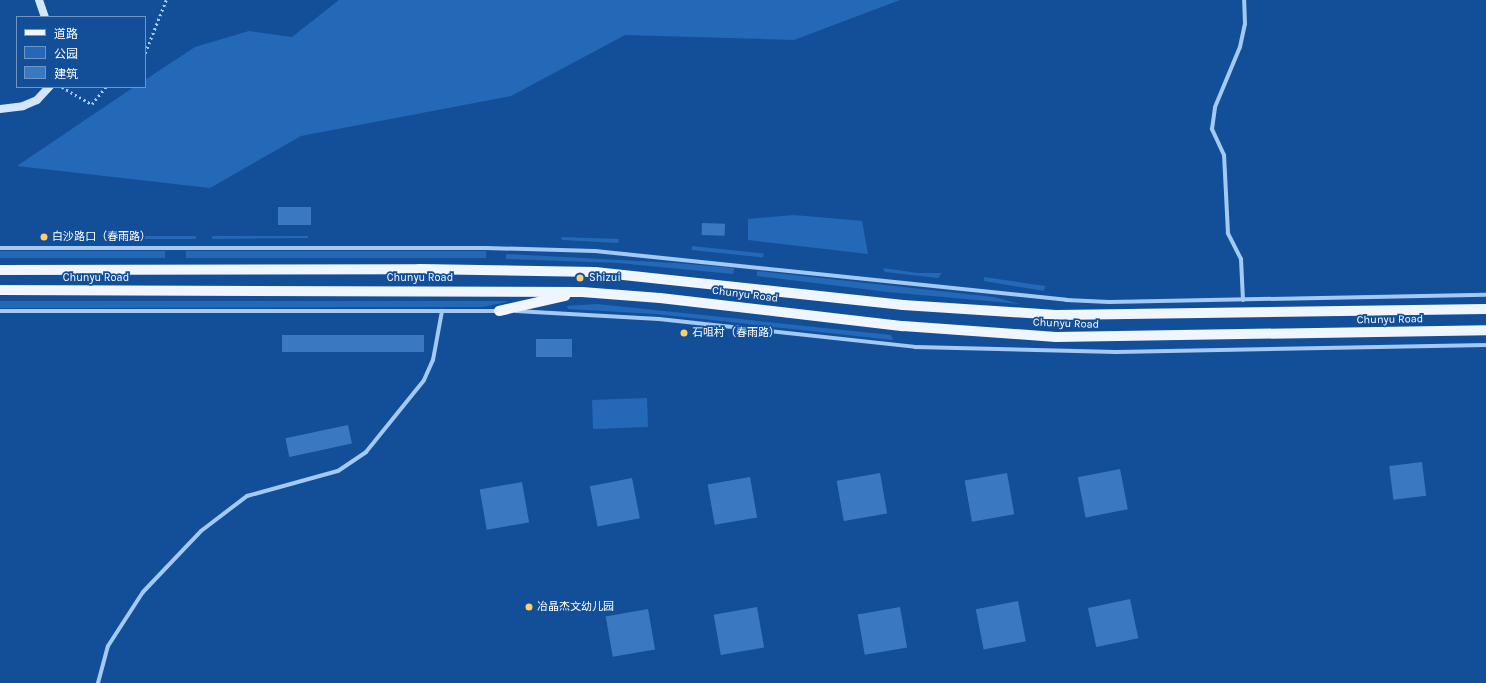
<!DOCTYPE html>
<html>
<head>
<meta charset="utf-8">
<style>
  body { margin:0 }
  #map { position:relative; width:1486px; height:683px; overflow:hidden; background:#124f98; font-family:Karla,"Noto Sans SC",sans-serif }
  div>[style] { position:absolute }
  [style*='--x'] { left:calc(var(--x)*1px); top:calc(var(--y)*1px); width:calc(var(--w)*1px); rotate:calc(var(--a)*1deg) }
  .green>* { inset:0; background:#2469b8; transform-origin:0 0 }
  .building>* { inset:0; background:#3a78c1; transform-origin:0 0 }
  .path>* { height:2.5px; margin-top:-1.25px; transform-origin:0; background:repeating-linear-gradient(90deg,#a3c9f4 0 2px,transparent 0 5px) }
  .street>* { height:4px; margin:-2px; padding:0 2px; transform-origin:2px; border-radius:2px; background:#a3c9f4 }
  .secondary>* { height:8px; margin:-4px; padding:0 4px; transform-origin:4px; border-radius:4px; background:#d3e6fd }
  .primary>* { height:10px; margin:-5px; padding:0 5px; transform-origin:5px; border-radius:5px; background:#f0f6ff }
  .dots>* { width:11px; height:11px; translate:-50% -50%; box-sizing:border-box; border:2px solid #124f98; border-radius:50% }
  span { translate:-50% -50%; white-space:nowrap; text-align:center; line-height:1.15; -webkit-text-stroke:3.5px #124f98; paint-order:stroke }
  .poi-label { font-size:11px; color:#fff }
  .left { translate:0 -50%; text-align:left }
  .street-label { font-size:11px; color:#fff }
  .legend { position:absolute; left:16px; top:16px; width:130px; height:72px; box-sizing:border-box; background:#124f98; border:1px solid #7195c1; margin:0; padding:5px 7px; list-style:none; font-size:12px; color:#fff }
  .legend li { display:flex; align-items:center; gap:8px; height:20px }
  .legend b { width:20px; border:1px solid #7195c1 }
</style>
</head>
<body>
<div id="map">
  <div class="green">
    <div style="clip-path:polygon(339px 0,900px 0,794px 40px,625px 35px,511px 96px,301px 136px,210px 188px,17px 166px,134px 87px,145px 87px,145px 80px,195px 47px,249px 31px,292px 37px)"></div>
    <div style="clip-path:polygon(794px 215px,862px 221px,868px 254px,748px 240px,748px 219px)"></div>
    <div style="clip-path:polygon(127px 234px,144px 236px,196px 236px,196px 239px,127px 239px)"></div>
    <div style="clip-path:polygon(212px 236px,308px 236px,308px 238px,212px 239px)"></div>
    <div style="clip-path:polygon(561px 237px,619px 239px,618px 243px,562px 240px)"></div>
    <div style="left:692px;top:246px;width:72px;height:4px;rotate:6deg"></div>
    <div style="left:165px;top:251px;width:7px;height:165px;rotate:90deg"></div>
    <div style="left:186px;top:251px;width:300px;height:7px"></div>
    <div style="clip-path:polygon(506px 254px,676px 263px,734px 268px,733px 274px,618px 263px,506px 259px)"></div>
    <div style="clip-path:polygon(883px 268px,918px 273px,942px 273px,938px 278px,885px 272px)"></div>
    <div style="clip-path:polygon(757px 271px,994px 297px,1020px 304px,888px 292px,757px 276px)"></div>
    <div style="clip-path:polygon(984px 277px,1045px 286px,1044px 291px,984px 281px)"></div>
    <div style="clip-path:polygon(0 301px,507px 301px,507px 302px,483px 307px,0 308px)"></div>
    <div style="clip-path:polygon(597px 304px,891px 335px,893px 340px,656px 314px,568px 309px,567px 306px)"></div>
    <div style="left:647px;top:398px;width:29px;height:55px;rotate:88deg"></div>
  </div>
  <div class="building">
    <div style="left:278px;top:207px;width:33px;height:18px"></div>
    <div style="left:702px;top:223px;width:23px;height:12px;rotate:2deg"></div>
    <div style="left:424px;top:335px;width:17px;height:142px;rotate:90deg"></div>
    <div style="left:572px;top:339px;width:18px;height:36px;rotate:90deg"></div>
    <div style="left:348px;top:425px;width:19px;height:64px;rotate:78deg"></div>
    <div style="left:1422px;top:462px;width:34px;height:33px;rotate:83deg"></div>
    <div style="left:1120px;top:469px;width:41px;height:43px;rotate:79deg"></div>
    <div style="left:880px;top:473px;width:41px;height:44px;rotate:80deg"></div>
    <div style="left:1007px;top:473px;width:42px;height:43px;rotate:80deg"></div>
    <div style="left:750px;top:477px;width:41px;height:43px;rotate:80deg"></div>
    <div style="left:632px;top:478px;width:41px;height:43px;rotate:79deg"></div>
    <div style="left:522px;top:482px;width:41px;height:43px;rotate:80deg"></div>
    <div style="left:1130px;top:599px;width:40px;height:43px;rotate:78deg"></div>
    <div style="left:1018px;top:601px;width:41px;height:43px;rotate:79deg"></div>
    <div style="left:757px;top:607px;width:41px;height:44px;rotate:80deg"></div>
    <div style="left:900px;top:607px;width:41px;height:43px;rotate:80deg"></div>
    <div style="left:648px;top:609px;width:41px;height:43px;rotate:80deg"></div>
  </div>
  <div class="path">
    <div style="--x:145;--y:53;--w:57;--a:-68.4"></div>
    <div style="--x:62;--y:87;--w:34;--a:30"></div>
    <div style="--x:92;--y:104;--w:22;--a:-51"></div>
  </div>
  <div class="street">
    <div style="--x:0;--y:248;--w:486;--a:0"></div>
    <div style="--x:486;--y:248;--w:109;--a:1.6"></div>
    <div style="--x:595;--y:251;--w:474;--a:5.9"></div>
    <div style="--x:1066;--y:300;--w:43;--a:2.7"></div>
    <div style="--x:1109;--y:302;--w:377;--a:-1.1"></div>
    <div style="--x:1243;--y:300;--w:41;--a:-92.8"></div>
    <div style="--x:1241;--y:259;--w:29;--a:-117"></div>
    <div style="--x:1228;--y:233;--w:78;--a:-92.9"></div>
    <div style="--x:1224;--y:155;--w:29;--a:-115"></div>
    <div style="--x:1212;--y:129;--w:22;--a:-82"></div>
    <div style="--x:1215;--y:107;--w:65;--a:-67.4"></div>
    <div style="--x:1240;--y:47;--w:24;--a:-78"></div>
    <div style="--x:1245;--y:24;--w:24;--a:-92"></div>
    <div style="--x:0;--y:311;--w:500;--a:0"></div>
    <div style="--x:516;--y:311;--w:143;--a:3.2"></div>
    <div style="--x:659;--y:319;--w:258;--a:6.2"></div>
    <div style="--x:915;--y:347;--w:201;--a:1.4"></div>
    <div style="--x:1116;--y:352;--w:370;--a:-1.1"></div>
    <div style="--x:98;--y:683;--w:38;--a:-75"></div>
    <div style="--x:108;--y:646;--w:64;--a:-57.1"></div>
    <div style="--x:143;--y:592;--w:84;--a:-46.4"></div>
    <div style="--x:201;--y:531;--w:58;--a:-37.3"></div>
    <div style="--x:247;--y:496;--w:94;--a:-15.4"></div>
    <div style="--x:338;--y:471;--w:34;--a:-34"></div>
    <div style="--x:366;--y:452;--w:92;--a:-51.1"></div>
    <div style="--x:424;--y:380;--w:22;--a:-66"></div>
    <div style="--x:433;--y:360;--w:50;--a:-79.6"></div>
  </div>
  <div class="secondary">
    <div style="--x:39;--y:0;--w:18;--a:71"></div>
    <div style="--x:0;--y:109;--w:23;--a:-7"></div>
    <div style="--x:23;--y:106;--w:15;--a:-23"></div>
    <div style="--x:37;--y:100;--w:18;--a:-47"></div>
  </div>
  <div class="primary">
    <div style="--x:0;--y:270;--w:419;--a:-0.1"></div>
    <div style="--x:419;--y:269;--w:176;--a:1"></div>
    <div style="--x:595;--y:272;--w:310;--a:6.1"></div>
    <div style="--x:903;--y:305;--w:153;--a:3.7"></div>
    <div style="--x:1056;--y:315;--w:430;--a:-0.8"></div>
    <div style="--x:0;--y:290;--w:582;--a:0.2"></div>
    <div style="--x:582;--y:292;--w:78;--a:4.4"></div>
    <div style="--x:660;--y:298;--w:245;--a:6.6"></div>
    <div style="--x:903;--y:326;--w:153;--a:4.1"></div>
    <div style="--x:1056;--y:337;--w:430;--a:-0.9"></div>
    <div style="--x:499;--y:311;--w:68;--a:-12.8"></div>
  </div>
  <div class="dots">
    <div style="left:44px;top:237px;background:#ffd066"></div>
    <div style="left:580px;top:278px;background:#ffd066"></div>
    <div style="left:684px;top:333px;background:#ffd066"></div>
    <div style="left:529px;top:607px;background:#ffd066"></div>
  </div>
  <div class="poi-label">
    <span class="left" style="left:52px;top:237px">白沙路口（春雨路）</span>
    <span class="left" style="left:589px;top:278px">Shizui</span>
    <span class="left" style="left:692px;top:333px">石咀村（春雨路）</span>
    <span class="left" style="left:537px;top:607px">冶晶杰文幼儿园</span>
  </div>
  <div class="street-label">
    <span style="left:96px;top:278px">Chunyu Road</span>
    <span style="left:420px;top:278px">Chunyu Road</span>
    <span style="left:745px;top:295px;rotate:7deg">Chunyu Road</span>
    <span style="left:1390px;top:320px;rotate:-1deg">Chunyu Road</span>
    <span style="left:1066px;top:324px;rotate:2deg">Chunyu Road</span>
  </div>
  <ul class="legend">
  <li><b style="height:5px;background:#f0f6ff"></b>道路</li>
  <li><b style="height:11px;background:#2469b8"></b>公园</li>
  <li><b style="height:11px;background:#3a78c1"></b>建筑</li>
  </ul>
</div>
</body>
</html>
